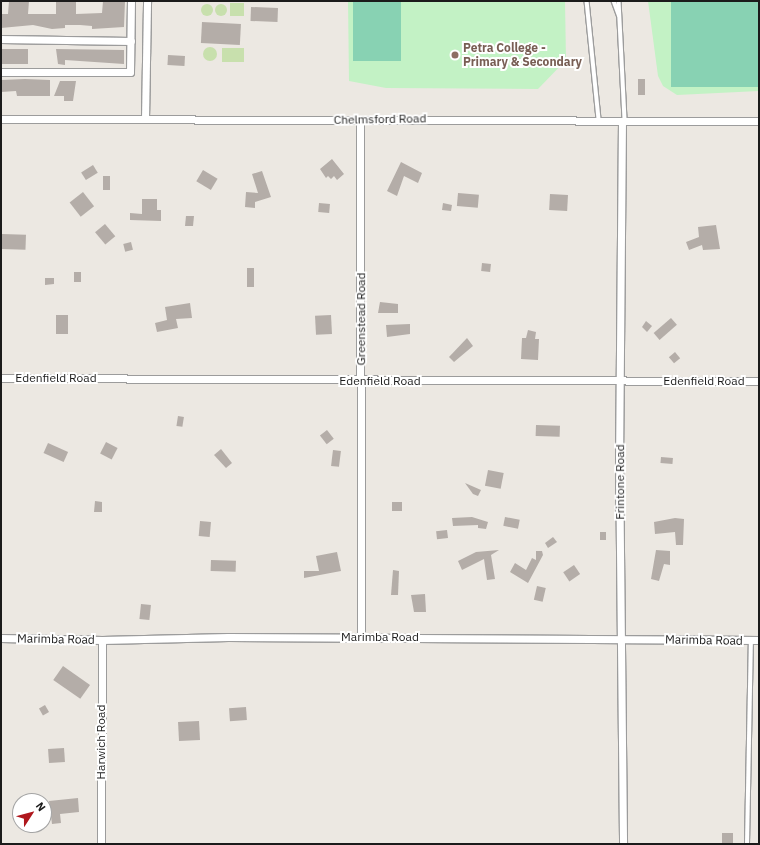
<!DOCTYPE html>
<html>
<head>
<meta charset="utf-8">
<style>
  body { margin:0 }
  #map { position:relative; width:760px; height:845px; overflow:hidden; background:#ece8e2; font-family:"IBM Plex Sans",sans-serif }
  div>[style] { position:absolute }
  [style*='--x'] { left:calc(var(--x)*1px); top:calc(var(--y)*1px); width:calc(var(--w)*1px); rotate:calc(var(--a)*1deg) }
  .grass>* { inset:0; background:#c8e0ad; transform-origin:0 0 }
  .round { border-radius:50% }
  .park>* { inset:0; background:#c3f2c5 }
  .pitch>* { inset:0; background:#88d2b3; transform-origin:0 0 }
  .building>* { inset:0; background:#b4ada8; transform-origin:0 0 }
  .roads { filter:drop-shadow(1px 0 #9c9c9c) drop-shadow(-1px 0 #9c9c9c) drop-shadow(0 1px #9c9c9c) drop-shadow(0 -1px #9c9c9c) }
  .service>* { height:3.5px; margin:-1.75px; padding:0 1.75px; transform-origin:1.75px; border-radius:1.75px; background:#fff }
  .minor>* { height:7px; margin:-3.5px; padding:0 3.5px; transform-origin:3.5px; border-radius:3.5px; background:#fff }
  .dots>* { width:11px; height:11px; translate:-50% -50%; box-sizing:border-box; border:2px solid #fff; border-radius:50% }
  span { translate:-50% -50%; white-space:nowrap; text-align:center; line-height:1.15; -webkit-text-stroke:4px #fff; paint-order:stroke }
  .education-label { font-size:12px; color:#785e54; font-weight:700 }
  .left { translate:0 -50%; text-align:left }
  .street-label { font-size:12px; color:#1b1b1b }
  .frame { position:absolute; inset:0; border:2px solid #1b1b1b; pointer-events:none }
  .north { position:absolute; left:12px; top:793px; width:40px; height:40px; box-sizing:border-box; background:#fff; border:1px solid #a4a4a4; border-radius:50%; rotate:54deg; font-size:11px; font-weight:700; line-height:16px; text-align:center; color:#1b1b1b }
  .north::after { content:''; display:block; margin:auto; width:14px; height:18px; background:#af171d; clip-path:polygon(50% 0,100% 100%,50% 72%,0 100%) }
</style>
</head>
<body>
<div id="map">
  <div class="grass">
    <div style="left:230px;top:3px;width:14px;height:13px"></div>
    <div class="round" style="left:215px;top:4px;width:12px;height:12px"></div>
    <div class="round" style="left:201px;top:4px;width:12px;height:12px"></div>
    <div class="round" style="left:203px;top:47px;width:14px;height:14px"></div>
    <div style="left:222px;top:48px;width:22px;height:14px"></div>
  </div>
  <div class="park">
    <div style="clip-path:polygon(348px 1px,565px 1px,566px 60px,538px 89px,386px 88px,349px 81px)"></div>
    <div style="clip-path:polygon(648px 1px,759px 1px,759px 91px,677px 95px,663px 86px,658px 76px)"></div>
  </div>
  <div class="pitch">
    <div style="left:353px;top:1px;width:48px;height:60px"></div>
    <div style="left:671px;top:1px;width:88px;height:86px"></div>
  </div>
  <div class="building">
    <div style="clip-path:polygon(9px 1px,29px 1px,28px 14px,56px 14px,56px 1px,76px 1px,76px 14px,102px 13px,103px 1px,125px 1px,124px 27px,92px 29px,92px 26px,80px 25px,65px 25px,65px 28px,52px 29px,33px 25px,1px 28px,1px 14px,8px 14px)"></div>
    <div style="left:251px;top:7px;width:27px;height:14px;rotate:2deg"></div>
    <div style="left:202px;top:22px;width:39px;height:21px;rotate:3deg"></div>
    <div style="left:1px;top:49px;width:27px;height:15px"></div>
    <div style="clip-path:polygon(56px 49px,124px 50px,124px 64px,65px 60px,65px 65px,58px 64px)"></div>
    <div style="left:168px;top:55px;width:17px;height:10px;rotate:3deg"></div>
    <div style="clip-path:polygon(25px 79px,50px 80px,50px 96px,17px 96px,16px 91px,1px 92px,1px 80px)"></div>
    <div style="left:645px;top:79px;width:16px;height:7px;rotate:90deg"></div>
    <div style="clip-path:polygon(60px 81px,76px 81px,73px 101px,64px 101px,64px 96px,54px 96px)"></div>
    <div style="clip-path:polygon(332px 159px,344px 174px,337px 180px,334px 176px,331px 179px,328px 176px,326px 178px,320px 169px)"></div>
    <div style="clip-path:polygon(401px 162px,422px 173px,418px 183px,404px 176px,397px 196px,387px 191px)"></div>
    <div style="left:93px;top:165px;width:9px;height:14px;rotate:58deg"></div>
    <div style="left:203px;top:170px;width:17px;height:13px;rotate:31deg"></div>
    <div style="clip-path:polygon(262px 171px,271px 197px,255px 202px,255px 208px,245px 207px,246px 192px,258px 193px,252px 174px)"></div>
    <div style="left:103px;top:176px;width:7px;height:14px"></div>
    <div style="left:83px;top:192px;width:18px;height:17px;rotate:52deg"></div>
    <div style="left:458px;top:193px;width:21px;height:13px;rotate:5deg"></div>
    <div style="left:550px;top:194px;width:18px;height:16px;rotate:3deg"></div>
    <div style="clip-path:polygon(142px 199px,157px 199px,157px 210px,161px 210px,161px 221px,130px 220px,130px 213px,142px 214px)"></div>
    <div style="left:319px;top:203px;width:11px;height:9px;rotate:5deg"></div>
    <div style="clip-path:polygon(443px 203px,452px 205px,451px 211px,442px 210px)"></div>
    <div style="clip-path:polygon(186px 216px,194px 216px,193px 226px,185px 226px)"></div>
    <div style="left:105px;top:224px;width:16px;height:13px;rotate:50deg"></div>
    <div style="clip-path:polygon(716px 225px,720px 249px,703px 250px,702px 245px,689px 250px,686px 242px,699px 237px,698px 227px)"></div>
    <div style="left:2px;top:234px;width:24px;height:15px;rotate:2deg"></div>
    <div style="left:131px;top:242px;width:8px;height:8px;rotate:76deg"></div>
    <div style="left:482px;top:263px;width:9px;height:8px;rotate:6deg"></div>
    <div style="left:247px;top:268px;width:7px;height:19px"></div>
    <div style="left:74px;top:272px;width:7px;height:10px"></div>
    <div style="clip-path:polygon(45px 278px,54px 278px,54px 284px,45px 285px)"></div>
    <div style="clip-path:polygon(380px 302px,398px 304px,398px 313px,378px 313px)"></div>
    <div style="clip-path:polygon(190px 303px,192px 318px,176px 319px,178px 328px,157px 332px,155px 323px,167px 320px,165px 307px)"></div>
    <div style="left:56px;top:315px;width:12px;height:19px"></div>
    <div style="left:331px;top:315px;width:19px;height:16px;rotate:87deg"></div>
    <div style="left:671px;top:318px;width:9px;height:23px;rotate:49deg"></div>
    <div style="clip-path:polygon(646px 321px,652px 326px,647px 332px,642px 327px)"></div>
    <div style="clip-path:polygon(410px 324px,410px 334px,387px 337px,386px 325px)"></div>
    <div style="clip-path:polygon(528px 330px,536px 332px,535px 339px,539px 339px,538px 360px,521px 359px,522px 338px,526px 338px)"></div>
    <div style="clip-path:polygon(467px 338px,473px 346px,454px 362px,449px 357px)"></div>
    <div style="left:675px;top:352px;width:8px;height:8px;rotate:50deg"></div>
    <div style="left:178px;top:416px;width:6px;height:10px;rotate:9deg"></div>
    <div style="left:536px;top:425px;width:24px;height:11px;rotate:2deg"></div>
    <div style="left:327px;top:430px;width:11px;height:9px;rotate:52deg"></div>
    <div style="left:106px;top:442px;width:13px;height:13px;rotate:27deg"></div>
    <div style="left:48px;top:443px;width:22px;height:11px;rotate:24deg"></div>
    <div style="clip-path:polygon(221px 449px,232px 463px,226px 468px,214px 455px)"></div>
    <div style="left:333px;top:450px;width:8px;height:16px;rotate:7deg"></div>
    <div style="left:661px;top:457px;width:12px;height:6px;rotate:5deg"></div>
    <div style="left:488px;top:470px;width:16px;height:16px;rotate:11deg"></div>
    <div style="clip-path:polygon(465px 483px,481px 490px,478px 496px,473px 494px)"></div>
    <div style="clip-path:polygon(95px 501px,102px 502px,102px 512px,94px 512px)"></div>
    <div style="left:392px;top:502px;width:10px;height:9px"></div>
    <div style="clip-path:polygon(472px 517px,488px 522px,486px 529px,478px 528px,478px 525px,453px 526px,452px 518px)"></div>
    <div style="left:505px;top:517px;width:15px;height:9px;rotate:11deg"></div>
    <div style="clip-path:polygon(675px 518px,684px 519px,683px 545px,676px 545px,675px 532px,655px 534px,654px 522px)"></div>
    <div style="left:200px;top:521px;width:11px;height:15px;rotate:5deg"></div>
    <div style="left:447px;top:530px;width:8px;height:11px;rotate:83deg"></div>
    <div style="left:600px;top:532px;width:6px;height:8px"></div>
    <div style="clip-path:polygon(553px 537px,557px 542px,548px 548px,545px 543px)"></div>
    <div style="clip-path:polygon(499px 550px,491px 555px,495px 579px,487px 580px,484px 559px,462px 570px,458px 561px,476px 552px)"></div>
    <div style="clip-path:polygon(656px 550px,670px 551px,670px 565px,664px 564px,659px 581px,651px 579px)"></div>
    <div style="clip-path:polygon(536px 551px,542px 551px,543px 555px,528px 583px,510px 572px,515px 563px,526px 570px,532px 558px,536px 560px)"></div>
    <div style="clip-path:polygon(337px 552px,341px 571px,304px 578px,304px 571px,319px 571px,316px 556px)"></div>
    <div style="left:211px;top:560px;width:25px;height:11px;rotate:2deg"></div>
    <div style="left:574px;top:565px;width:11px;height:13px;rotate:56deg"></div>
    <div style="clip-path:polygon(393px 570px,399px 571px,398px 595px,391px 595px)"></div>
    <div style="left:537px;top:586px;width:9px;height:14px;rotate:13deg"></div>
    <div style="clip-path:polygon(425px 594px,426px 612px,414px 612px,411px 595px)"></div>
    <div style="left:141px;top:604px;width:10px;height:15px;rotate:6deg"></div>
    <div style="left:63px;top:666px;width:33px;height:17px;rotate:35deg"></div>
    <div style="left:45px;top:705px;width:8px;height:7px;rotate:60deg"></div>
    <div style="left:246px;top:707px;width:13px;height:17px;rotate:86deg"></div>
    <div style="left:199px;top:721px;width:19px;height:21px;rotate:87deg"></div>
    <div style="left:64px;top:748px;width:14px;height:16px;rotate:86deg"></div>
    <div style="clip-path:polygon(78px 798px,79px 812px,60px 814px,61px 823px,52px 824px,49px 801px)"></div>
    <div style="left:722px;top:833px;width:11px;height:11px"></div>
  </div>
  <div class="roads">
    <div class="service">
      <div style="--x:587;--y:1;--w:120;--a:84.2"></div>
      <div style="--x:614;--y:1;--w:15;--a:70"></div>
      <div style="--x:619;--y:1;--w:120;--a:87.1"></div>
      <div style="--x:747;--y:844;--w:204;--a:-88.9"></div>
    </div>
    <div class="minor">
      <div style="--x:1;--y:39;--w:130;--a:0.9"></div>
      <div style="--x:1;--y:72;--w:129;--a:0"></div>
      <div style="--x:130;--y:72;--w:71;--a:-89.2"></div>
      <div style="--x:1;--y:119;--w:758;--a:0.15"></div>
      <div style="--x:145;--y:119;--w:118;--a:-89"></div>
      <div style="--x:360;--y:120;--w:518;--a:89.89"></div>
      <div style="--x:622;--y:121;--w:334;--a:90.5"></div>
      <div style="--x:619;--y:455;--w:389;--a:89.4"></div>
      <div style="--x:1;--y:378;--w:758;--a:0.23"></div>
      <div style="--x:1;--y:638;--w:101;--a:1.1"></div>
      <div style="--x:102;--y:640;--w:126;--a:-1.4"></div>
      <div style="--x:228;--y:637;--w:531;--a:0.32"></div>
      <div style="--x:101;--y:844;--w:204;--a:-89.7"></div>
    </div>
  </div>
  <div class="dots">
    <div style="left:455px;top:55px;background:#8d6e63"></div>
  </div>
  <div class="education-label">
    <span class="left" style="left:463px;top:55px">Petra College -<br>Primary &amp; Secondary</span>
  </div>
  <div class="street-label">
    <span style="left:380px;top:119px;rotate:-1deg">Chelmsford Road</span>
    <span style="left:361px;top:319px;rotate:-90deg">Greenstead Road</span>
    <span style="left:56px;top:378px">Edenfield Road</span>
    <span style="left:380px;top:381px">Edenfield Road</span>
    <span style="left:704px;top:381px">Edenfield Road</span>
    <span style="left:620px;top:482px;rotate:-90deg">Frintone Road</span>
    <span style="left:380px;top:637px">Marimba Road</span>
    <span style="left:56px;top:639px;rotate:1deg">Marimba Road</span>
    <span style="left:704px;top:640px;rotate:1deg">Marimba Road</span>
    <span style="left:101px;top:742px;rotate:-90deg">Harwich Road</span>
  </div>
  <div class="frame"></div>
  <div class="north">N</div>
</div>
</body>
</html>
